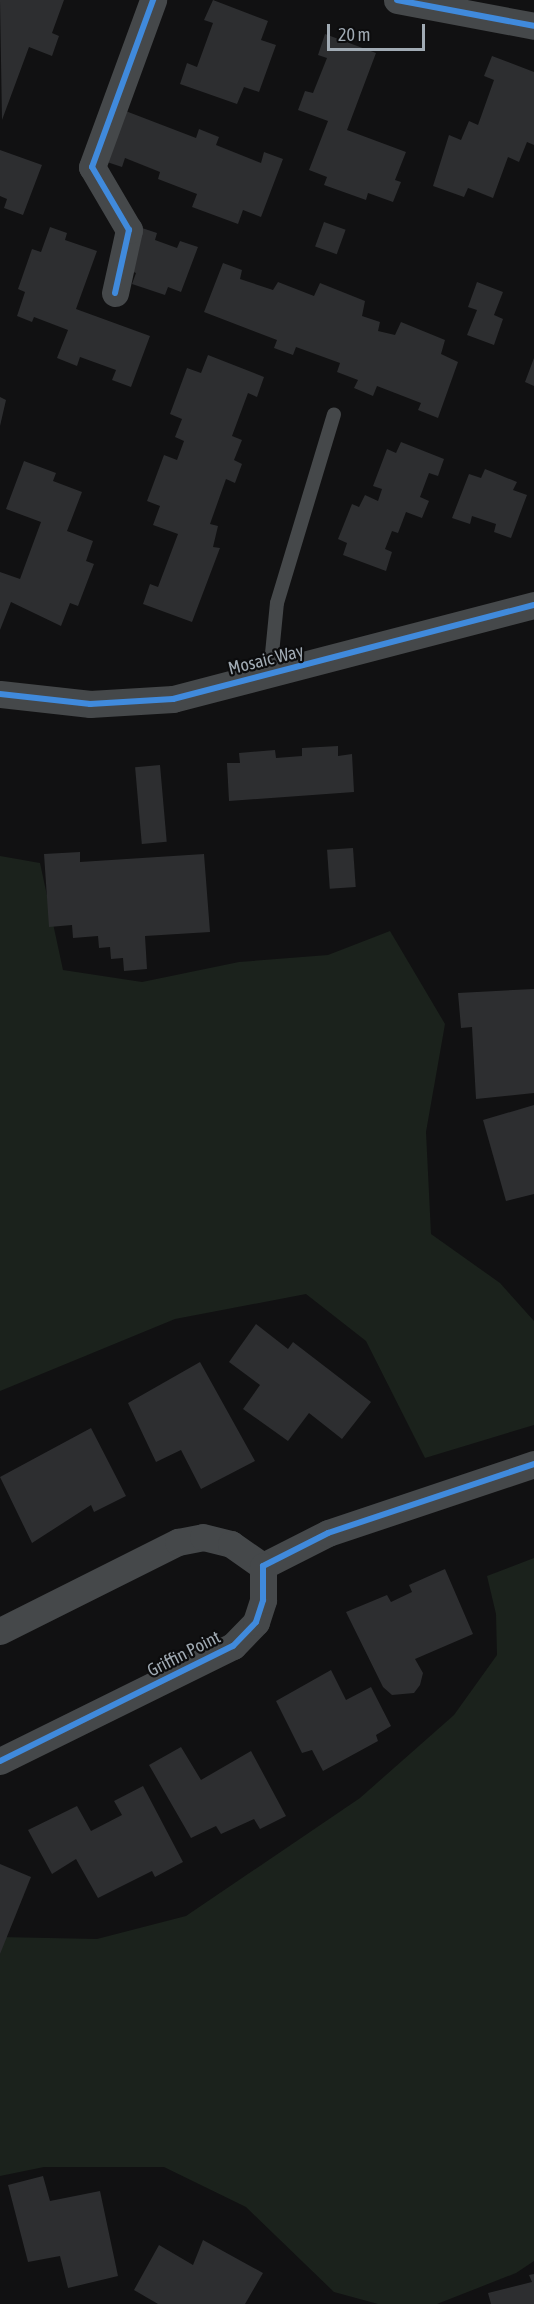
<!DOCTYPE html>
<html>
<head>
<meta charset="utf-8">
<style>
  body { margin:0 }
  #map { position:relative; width:534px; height:2304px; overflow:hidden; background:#111112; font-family:"Asap Condensed",sans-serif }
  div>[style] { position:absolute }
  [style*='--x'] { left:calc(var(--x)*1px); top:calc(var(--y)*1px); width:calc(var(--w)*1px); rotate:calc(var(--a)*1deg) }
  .green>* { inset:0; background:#1b221c }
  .building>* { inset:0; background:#2d2e30; transform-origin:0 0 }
  .lane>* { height:14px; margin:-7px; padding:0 7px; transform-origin:7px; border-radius:7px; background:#45484a }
  .street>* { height:27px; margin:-13.5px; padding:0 13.5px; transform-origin:13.5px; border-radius:13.5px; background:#45484a }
  .cycleway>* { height:6px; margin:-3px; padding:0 3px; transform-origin:3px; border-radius:3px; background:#408adc }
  span { translate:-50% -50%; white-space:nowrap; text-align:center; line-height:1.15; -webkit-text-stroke:4.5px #0c0c0d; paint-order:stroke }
  .street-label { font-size:18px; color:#a1abb4 }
  .scale { position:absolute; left:327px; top:24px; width:98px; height:27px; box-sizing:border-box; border:3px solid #a1abb4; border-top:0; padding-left:8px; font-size:18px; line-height:21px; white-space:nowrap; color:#a1abb4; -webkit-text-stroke:4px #0c0c0d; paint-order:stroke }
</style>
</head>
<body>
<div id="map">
  <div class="green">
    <div style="clip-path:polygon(0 856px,40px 863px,63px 970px,142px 982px,239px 962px,328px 955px,390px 931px,445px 1024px,426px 1132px,431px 1234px,500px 1283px,534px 1321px,534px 1425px,425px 1458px,366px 1341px,306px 1294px,175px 1319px,0 1391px)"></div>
    <div style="clip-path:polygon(534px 1558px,534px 2261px,516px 2273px,437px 2304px,378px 2304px,334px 2292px,246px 2207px,164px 2167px,44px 2167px,0 2176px,0 1937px,97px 1939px,186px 1916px,360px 1798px,454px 1715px,497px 1655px,496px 1614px,487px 1576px)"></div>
  </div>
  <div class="building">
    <div style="clip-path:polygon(0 0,64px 0,52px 33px,59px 36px,52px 56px,29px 47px,2px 120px)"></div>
    <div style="clip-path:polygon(213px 0,268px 21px,261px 40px,276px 45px,259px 92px,244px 87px,237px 104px,180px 84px,187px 63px,197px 67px,213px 23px,204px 20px)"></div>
    <div style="clip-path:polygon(325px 34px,376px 53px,347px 130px,406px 152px,395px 180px,401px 182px,393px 202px,368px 193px,366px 200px,324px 185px,327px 177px,309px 170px,328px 121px,298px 110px,305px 91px,313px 93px,327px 58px,318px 55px)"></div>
    <div style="clip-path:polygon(492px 56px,534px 72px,534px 145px,527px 142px,519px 162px,508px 157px,493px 198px,468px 188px,464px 197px,433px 186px,449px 135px,461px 140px,469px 121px,478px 125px,494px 80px,484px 76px)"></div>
    <div style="clip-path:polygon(123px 110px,196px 138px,199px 129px,219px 137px,216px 145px,261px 163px,264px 152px,283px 159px,261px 217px,243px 210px,238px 224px,192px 207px,197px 194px,158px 179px,160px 172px,125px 158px,122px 167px,104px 161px)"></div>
    <div style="clip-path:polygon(0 150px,42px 165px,23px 215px,4px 208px,7px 199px,0 196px)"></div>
    <div style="left:324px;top:222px;width:23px;height:26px;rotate:20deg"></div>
    <div style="clip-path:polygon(50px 227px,67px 233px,65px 240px,97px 251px,76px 309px,150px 336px,131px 387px,112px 380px,116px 370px,80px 357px,77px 366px,57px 358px,68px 330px,34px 317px,32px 322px,17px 316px,25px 292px,18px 289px,32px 249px,41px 252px)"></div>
    <div style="clip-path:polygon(139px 227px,157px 233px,155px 240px,177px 248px,180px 241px,198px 247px,181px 292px,168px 287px,165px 295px,132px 284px,136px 273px,123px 268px)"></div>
    <div style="clip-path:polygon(223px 263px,242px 270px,240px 279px,273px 290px,278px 282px,314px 296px,320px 283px,365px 301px,362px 316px,380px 322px,378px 331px,395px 335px,401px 322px,445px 340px,441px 354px,458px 362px,438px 418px,418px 410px,421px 403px,377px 386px,373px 396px,354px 388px,358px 380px,337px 372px,340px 363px,296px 347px,293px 355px,274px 348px,277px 340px,204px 312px)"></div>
    <div style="clip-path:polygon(477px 282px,503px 292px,494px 315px,503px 319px,494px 345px,467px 335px,477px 310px,468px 307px)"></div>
    <div style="clip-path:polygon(208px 355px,264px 377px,257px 397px,248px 393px,232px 436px,242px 440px,234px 460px,242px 464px,235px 483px,226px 479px,210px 524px,218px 526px,213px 547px,220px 548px,192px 622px,143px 604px,150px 584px,158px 587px,178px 534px,153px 525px,160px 506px,147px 501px,164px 455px,177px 460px,184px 441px,175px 437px,182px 419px,170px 414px,187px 368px,201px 373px)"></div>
    <div style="clip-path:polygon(534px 358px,534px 386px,525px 382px)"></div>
    <div style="clip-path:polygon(0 397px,6px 400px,0 426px)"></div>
    <div style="clip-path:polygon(401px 442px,444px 459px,438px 476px,429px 473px,420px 497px,429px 501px,422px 518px,406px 512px,398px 533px,392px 531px,385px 549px,392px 552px,386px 571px,343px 555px,347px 543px,338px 539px,352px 504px,359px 507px,365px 495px,378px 501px,382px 489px,373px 486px,387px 449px,396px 453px)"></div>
    <div style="clip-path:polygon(24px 461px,56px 473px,53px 481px,82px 492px,67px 531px,93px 541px,86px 561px,94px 564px,78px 606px,70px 603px,61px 626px,11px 602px,0 630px,0 572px,20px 579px,41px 522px,6px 509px)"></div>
    <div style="clip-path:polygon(485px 469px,517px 482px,513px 490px,527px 495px,511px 538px,494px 532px,496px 524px,472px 516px,470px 524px,452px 518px,469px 474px,481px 478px)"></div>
    <div style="clip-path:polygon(338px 746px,338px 756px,352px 754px,354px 792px,229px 801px,227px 763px,240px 763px,239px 753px,275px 750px,276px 758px,302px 756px,302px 748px)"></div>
    <div style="left:160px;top:765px;width:77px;height:25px;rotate:85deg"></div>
    <div style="left:353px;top:848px;width:39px;height:26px;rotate:86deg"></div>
    <div style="clip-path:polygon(80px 852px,80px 862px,204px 854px,210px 932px,145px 936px,147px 969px,124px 971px,123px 958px,111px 959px,110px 947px,99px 948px,98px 936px,73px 938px,72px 925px,49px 927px,44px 854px)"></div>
    <div style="clip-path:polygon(534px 989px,534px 1093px,476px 1099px,472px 1027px,461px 1028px,458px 993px)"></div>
    <div style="clip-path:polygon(534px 1105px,534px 1194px,506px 1201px,483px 1120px)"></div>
    <div style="clip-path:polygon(256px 1324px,288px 1349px,293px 1342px,371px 1402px,342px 1439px,309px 1413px,288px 1441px,243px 1409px,260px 1385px,229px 1362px)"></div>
    <div style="clip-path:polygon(200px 1362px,255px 1461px,201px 1489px,181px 1450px,156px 1462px,128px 1403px)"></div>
    <div style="clip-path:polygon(91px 1428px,126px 1496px,94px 1512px,91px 1505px,32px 1543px,0 1477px)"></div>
    <div style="clip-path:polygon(445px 1569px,473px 1634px,415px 1659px,423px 1673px,420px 1685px,414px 1693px,392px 1695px,383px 1687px,346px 1612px,387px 1595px,391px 1602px,412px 1592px,409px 1585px)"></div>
    <div style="clip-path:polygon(331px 1670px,346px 1700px,371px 1687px,391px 1726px,376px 1735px,378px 1741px,323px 1771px,312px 1750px,302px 1753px,276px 1701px)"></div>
    <div style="clip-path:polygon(181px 1747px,201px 1780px,251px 1751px,286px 1816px,260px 1829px,254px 1819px,221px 1834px,216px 1826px,191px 1838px,149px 1765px)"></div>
    <div style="clip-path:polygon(143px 1786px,183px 1862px,155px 1877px,152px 1871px,98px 1898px,76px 1859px,52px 1874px,28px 1830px,77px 1806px,91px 1831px,122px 1815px,114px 1801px)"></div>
    <div style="clip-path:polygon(0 1864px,31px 1877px,0 1954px)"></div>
    <div style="clip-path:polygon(43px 2176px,50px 2201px,100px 2191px,118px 2276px,68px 2288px,60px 2256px,28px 2262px,8px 2185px)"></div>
    <div style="clip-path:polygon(203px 2240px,263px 2273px,245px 2304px,158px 2304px,134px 2290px,159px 2245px,193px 2265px)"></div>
    <div style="clip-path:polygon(534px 2274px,534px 2304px,491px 2304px,488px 2293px,532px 2282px,529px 2275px)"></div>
  </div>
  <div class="lane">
    <div style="--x:270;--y:674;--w:71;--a:-84.4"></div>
    <div style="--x:277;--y:603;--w:197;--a:-73.2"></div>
  </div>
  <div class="street">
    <div style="--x:397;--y:0;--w:139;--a:10.7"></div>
    <div style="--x:115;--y:293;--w:65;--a:-77.5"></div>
    <div style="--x:129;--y:230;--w:73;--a:-120.4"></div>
    <div style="--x:92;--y:167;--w:178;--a:-69.9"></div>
    <div style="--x:0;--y:694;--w:91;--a:6.3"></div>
    <div style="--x:90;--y:704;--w:83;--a:-3.4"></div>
    <div style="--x:173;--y:699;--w:373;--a:-14.6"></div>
    <div style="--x:263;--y:1566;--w:73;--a:-26.9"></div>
    <div style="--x:328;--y:1533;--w:217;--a:-18.5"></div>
    <div style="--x:0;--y:1631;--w:199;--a:-26.6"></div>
    <div style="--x:178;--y:1542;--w:25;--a:-11"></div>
    <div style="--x:203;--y:1537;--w:29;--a:14"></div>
    <div style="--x:231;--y:1544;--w:39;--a:35"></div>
    <div style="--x:0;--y:1761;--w:260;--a:-26.3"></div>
    <div style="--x:233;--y:1646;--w:33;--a:-46"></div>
    <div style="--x:256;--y:1622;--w:23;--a:-72"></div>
    <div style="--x:263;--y:1600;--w:34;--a:-90"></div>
  </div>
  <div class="cycleway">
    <div style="--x:397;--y:0;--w:139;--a:10.7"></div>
    <div style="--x:115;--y:293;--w:65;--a:-77.5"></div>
    <div style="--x:129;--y:230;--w:73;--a:-120.4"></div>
    <div style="--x:92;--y:167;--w:178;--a:-69.9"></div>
    <div style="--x:0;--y:694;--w:91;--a:6.3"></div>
    <div style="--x:90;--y:704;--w:83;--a:-3.4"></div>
    <div style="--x:173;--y:699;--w:373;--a:-14.6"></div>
    <div style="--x:0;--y:1761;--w:260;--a:-26.3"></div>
    <div style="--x:233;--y:1646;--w:33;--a:-46"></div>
    <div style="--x:256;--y:1622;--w:23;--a:-72"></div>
    <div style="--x:263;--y:1600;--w:34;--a:-90"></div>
    <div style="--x:263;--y:1566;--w:73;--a:-26.9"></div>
    <div style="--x:328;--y:1533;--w:217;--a:-18.5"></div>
  </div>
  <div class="street-label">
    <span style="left:266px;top:660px;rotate:-14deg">Mosaic Way</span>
    <span style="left:184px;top:1654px;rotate:-27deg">Griffin Point</span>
  </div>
  <div class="scale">20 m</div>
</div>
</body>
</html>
